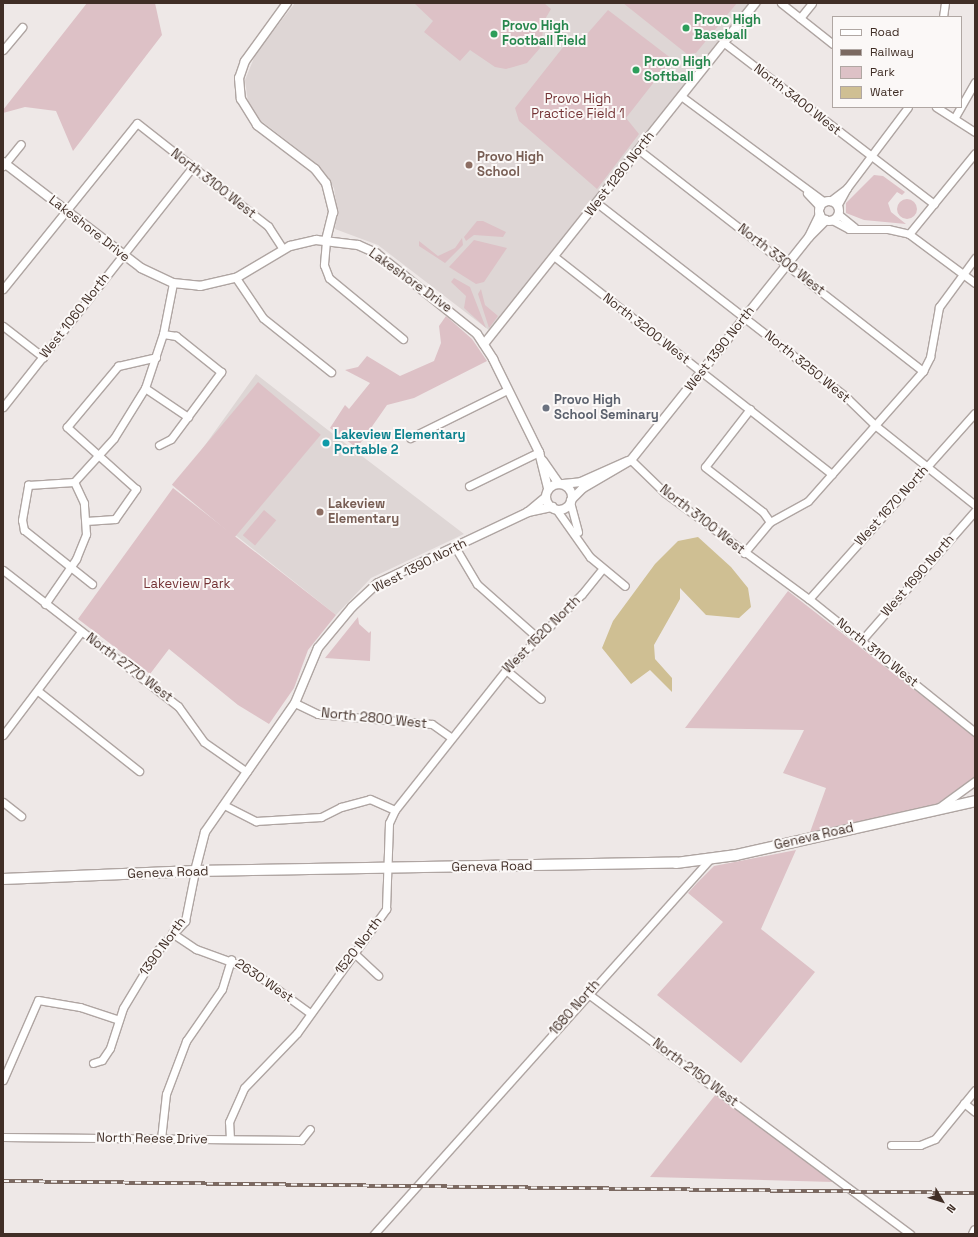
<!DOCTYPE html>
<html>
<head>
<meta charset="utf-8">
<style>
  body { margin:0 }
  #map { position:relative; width:978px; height:1237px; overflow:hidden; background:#eee8e7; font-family:"Space Grotesk",sans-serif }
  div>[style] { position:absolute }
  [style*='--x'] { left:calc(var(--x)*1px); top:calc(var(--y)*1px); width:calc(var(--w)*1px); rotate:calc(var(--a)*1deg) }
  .built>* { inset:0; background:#ded6d5 }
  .green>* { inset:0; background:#ddc1c6; transform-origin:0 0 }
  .round { border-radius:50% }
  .water>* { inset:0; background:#cfbf93 }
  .roads { filter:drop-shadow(1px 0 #afa5a2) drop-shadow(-1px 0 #afa5a2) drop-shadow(0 1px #afa5a2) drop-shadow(0 -1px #afa5a2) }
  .minor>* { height:7px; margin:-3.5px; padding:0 3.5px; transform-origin:3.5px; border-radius:3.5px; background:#fff }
  .tertiary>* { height:8px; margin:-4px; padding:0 4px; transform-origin:4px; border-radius:4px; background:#fff }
  .tertiary>.ring { margin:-4px; padding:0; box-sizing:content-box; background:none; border:8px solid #fff; border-radius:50% }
  .secondary>* { height:10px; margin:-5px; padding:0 5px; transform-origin:5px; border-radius:5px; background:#fff }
  .rail>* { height:3.5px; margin-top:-1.75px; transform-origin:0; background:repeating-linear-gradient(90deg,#fbf8f7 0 6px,#7b6961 0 12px); box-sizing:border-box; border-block:1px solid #7b6961 }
  .dots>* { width:11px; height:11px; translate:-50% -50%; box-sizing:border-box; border:2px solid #fbf8f7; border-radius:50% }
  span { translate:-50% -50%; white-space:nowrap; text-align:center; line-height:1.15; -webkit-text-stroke:4px #fbf8f7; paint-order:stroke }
  .leisure-label { font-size:13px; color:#27864d; font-weight:700 }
  .left { translate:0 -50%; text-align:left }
  .park-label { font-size:13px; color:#743335 }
  .street-label { font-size:13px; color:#402e26 }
  .education-label { font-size:13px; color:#785e54; font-weight:700 }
  .worship-label { font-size:13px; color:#5b616d; font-weight:700 }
  .culture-label { font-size:13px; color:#0d838f; font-weight:700 }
  .frame { position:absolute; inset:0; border:4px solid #402e26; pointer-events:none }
  .legend { position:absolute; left:832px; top:16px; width:130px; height:92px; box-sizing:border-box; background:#fbf8f7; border:1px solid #b0a7a3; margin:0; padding:5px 7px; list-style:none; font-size:12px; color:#402e26 }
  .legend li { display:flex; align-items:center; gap:8px; height:20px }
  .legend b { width:20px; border:1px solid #b0a7a3 }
  .north { position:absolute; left:922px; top:1181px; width:40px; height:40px; -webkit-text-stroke:3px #fbf8f7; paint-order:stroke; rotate:129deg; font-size:11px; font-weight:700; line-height:16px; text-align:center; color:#402e26 }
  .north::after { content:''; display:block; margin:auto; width:14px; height:18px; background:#402e26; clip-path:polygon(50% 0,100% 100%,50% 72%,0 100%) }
</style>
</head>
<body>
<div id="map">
  <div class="built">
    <div style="clip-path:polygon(295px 3px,750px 3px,490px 331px,378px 245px,335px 229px,337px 210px,334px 188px,308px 157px,260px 120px,248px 102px,245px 80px,256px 53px)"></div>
    <div style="clip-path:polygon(256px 374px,324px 427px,464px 534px,371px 578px,336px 615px,175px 487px)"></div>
  </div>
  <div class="green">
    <div style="clip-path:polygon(87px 3px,155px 3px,162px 35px,73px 151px,56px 111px,25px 107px,3px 113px,3px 110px)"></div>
    <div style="clip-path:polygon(414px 3px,544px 3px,551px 9px,544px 21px,541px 47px,527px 63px,506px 69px,495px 67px,470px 50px,460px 61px,424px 32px,433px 21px)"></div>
    <div style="clip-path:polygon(623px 3px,737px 3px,696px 53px,687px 54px)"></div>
    <div style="clip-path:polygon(608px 10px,672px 59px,626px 118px,639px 134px,597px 189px,519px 121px,515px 108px,564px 46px,587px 34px)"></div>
    <div style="clip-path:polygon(874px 175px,883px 176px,905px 192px,902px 195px,897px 192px,888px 203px,891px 212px,906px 224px,864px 220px,846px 213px,846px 203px)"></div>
    <div class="round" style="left:897px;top:199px;width:20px;height:20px"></div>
    <div style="clip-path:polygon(477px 221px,483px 221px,506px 232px,503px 237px,474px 235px,466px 241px,464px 237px)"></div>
    <div style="clip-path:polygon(462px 238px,463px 245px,445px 263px,419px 246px,419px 241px,438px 256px,455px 248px)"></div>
    <div style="clip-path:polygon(474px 240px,507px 248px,484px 282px,476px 284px,449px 267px)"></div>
    <div style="clip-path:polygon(454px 278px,470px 287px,486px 328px,464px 308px,466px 296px,451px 282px)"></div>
    <div style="clip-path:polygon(481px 289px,485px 305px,498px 316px,489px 328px,478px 294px)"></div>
    <div style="clip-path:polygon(446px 316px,472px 339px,487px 361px,414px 398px,387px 405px,357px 448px,330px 428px,345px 405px,349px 409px,370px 383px,345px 370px,358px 367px,367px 356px,400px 376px,434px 361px,441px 343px,439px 326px)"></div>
    <div style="left:258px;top:382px;width:82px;height:134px;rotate:40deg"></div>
    <div style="clip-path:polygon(173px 488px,336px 615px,308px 650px,294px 688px,269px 724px,238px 705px,169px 649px,150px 674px,78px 619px)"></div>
    <div style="left:264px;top:510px;width:16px;height:33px;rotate:40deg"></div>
    <div style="clip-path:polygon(788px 591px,975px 737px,975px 778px,932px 807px,809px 835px,826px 788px,783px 773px,804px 730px,685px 728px)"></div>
    <div style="clip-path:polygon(358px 617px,359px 624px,369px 633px,371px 631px,370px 661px,325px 658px)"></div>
    <div style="clip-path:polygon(796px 850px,761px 929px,815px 972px,741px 1063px,657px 995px,723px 922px,688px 893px,697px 883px,714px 866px)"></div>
    <div style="clip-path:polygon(716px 1094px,799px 1155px,833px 1182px,650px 1177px)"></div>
  </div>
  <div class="water">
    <div style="clip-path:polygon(698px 537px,731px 567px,748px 588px,751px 607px,739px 618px,706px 615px,680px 588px,680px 599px,654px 645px,655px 659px,672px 678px,672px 692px,650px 670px,631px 684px,602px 648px,613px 621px,655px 564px,678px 541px)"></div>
  </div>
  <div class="roads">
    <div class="minor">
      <div style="--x:781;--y:3;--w:66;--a:38.3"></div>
      <div style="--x:943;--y:17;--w:14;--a:-82"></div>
      <div style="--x:800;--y:18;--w:19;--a:-51"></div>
      <div style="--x:723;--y:42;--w:266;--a:37.5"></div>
      <div style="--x:3;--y:50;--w:30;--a:-50"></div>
      <div style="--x:681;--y:96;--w:178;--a:36.5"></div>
      <div style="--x:936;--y:107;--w:46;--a:32.7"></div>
      <div style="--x:955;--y:117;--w:40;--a:-60.3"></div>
      <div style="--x:639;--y:150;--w:360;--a:37.9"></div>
      <div style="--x:3;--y:166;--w:28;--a:-51"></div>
      <div style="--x:807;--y:193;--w:19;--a:47"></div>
      <div style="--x:830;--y:201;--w:21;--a:-37"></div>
      <div style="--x:847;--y:188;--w:101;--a:-53"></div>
      <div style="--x:597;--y:203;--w:314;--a:37.9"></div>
      <div style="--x:845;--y:396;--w:43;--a:44.1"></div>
      <div style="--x:876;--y:426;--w:127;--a:38.6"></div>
      <div style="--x:837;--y:206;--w:21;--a:-61"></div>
      <div style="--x:838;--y:214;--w:21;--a:39"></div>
      <div style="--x:832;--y:220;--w:19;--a:28"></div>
      <div style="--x:849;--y:229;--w:39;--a:0"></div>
      <div style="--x:888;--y:229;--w:22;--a:13"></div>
      <div style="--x:909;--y:234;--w:82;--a:36.6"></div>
      <div style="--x:909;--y:234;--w:104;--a:-50.8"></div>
      <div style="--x:326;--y:241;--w:24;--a:95"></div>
      <div style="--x:324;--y:265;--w:14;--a:69"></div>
      <div style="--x:329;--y:278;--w:96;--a:39.5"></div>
      <div style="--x:555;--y:257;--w:352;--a:38.1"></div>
      <div style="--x:236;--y:278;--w:48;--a:56"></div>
      <div style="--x:263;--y:318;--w:87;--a:38.5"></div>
      <div style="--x:3;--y:289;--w:213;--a:-51.1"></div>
      <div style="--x:137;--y:123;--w:167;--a:38.2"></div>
      <div style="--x:268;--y:226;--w:27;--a:57"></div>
      <div style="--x:3;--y:326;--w:51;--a:37.8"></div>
      <div style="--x:145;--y:388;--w:52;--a:34"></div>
      <div style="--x:3;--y:407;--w:305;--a:-51.7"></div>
      <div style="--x:750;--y:409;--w:73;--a:127.8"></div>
      <div style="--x:705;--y:467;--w:73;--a:37.8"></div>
      <div style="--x:763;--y:512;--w:12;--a:55"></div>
      <div style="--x:410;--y:438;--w:108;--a:-26.3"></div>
      <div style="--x:159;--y:445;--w:13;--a:-27"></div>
      <div style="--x:171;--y:439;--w:84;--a:-53.3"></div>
      <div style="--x:221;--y:372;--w:58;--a:-141.3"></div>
      <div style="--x:176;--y:336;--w:13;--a:-171"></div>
      <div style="--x:631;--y:460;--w:47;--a:44.1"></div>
      <div style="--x:665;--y:493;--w:179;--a:36.4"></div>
      <div style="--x:809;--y:599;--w:213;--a:38.7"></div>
      <div style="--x:469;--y:486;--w:78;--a:-25.9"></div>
      <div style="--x:570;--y:502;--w:31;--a:75"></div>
      <div style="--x:556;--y:509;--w:59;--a:54.7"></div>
      <div style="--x:590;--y:557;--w:45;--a:39.6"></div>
      <div style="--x:86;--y:521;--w:29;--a:-4"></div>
      <div style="--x:115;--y:519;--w:37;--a:-55"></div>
      <div style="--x:136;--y:489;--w:93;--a:-138.1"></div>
      <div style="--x:67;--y:427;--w:80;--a:-50.1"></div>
      <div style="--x:118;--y:366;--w:39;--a:-13"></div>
      <div style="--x:455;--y:547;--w:43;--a:59.3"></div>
      <div style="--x:477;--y:584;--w:80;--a:41.5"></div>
      <div style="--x:744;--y:553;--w:40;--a:-50"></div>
      <div style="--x:770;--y:522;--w:43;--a:-28.9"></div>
      <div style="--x:808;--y:501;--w:174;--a:-48.5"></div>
      <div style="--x:923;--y:371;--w:16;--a:-63"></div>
      <div style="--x:930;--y:357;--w:51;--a:-79.8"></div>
      <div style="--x:939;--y:307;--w:61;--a:-53.7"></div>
      <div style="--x:3;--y:570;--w:222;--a:37.9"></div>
      <div style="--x:178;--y:706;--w:44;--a:54.2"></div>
      <div style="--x:204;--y:742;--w:52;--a:34.9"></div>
      <div style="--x:92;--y:584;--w:87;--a:-141.5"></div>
      <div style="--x:24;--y:530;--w:10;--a:-101"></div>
      <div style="--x:22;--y:520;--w:36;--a:-80"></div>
      <div style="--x:28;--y:485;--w:46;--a:-3.7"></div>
      <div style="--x:74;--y:482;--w:59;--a:-47.7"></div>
      <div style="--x:114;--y:438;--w:59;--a:-58.2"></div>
      <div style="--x:145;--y:388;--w:57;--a:-71.6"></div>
      <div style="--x:163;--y:334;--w:52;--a:-78.9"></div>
      <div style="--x:809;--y:599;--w:249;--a:-48.3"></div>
      <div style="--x:45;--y:604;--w:55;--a:-55.4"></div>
      <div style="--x:76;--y:559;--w:27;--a:-68"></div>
      <div style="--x:86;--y:534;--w:31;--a:-94"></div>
      <div style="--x:84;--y:503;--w:23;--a:-115"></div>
      <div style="--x:861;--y:641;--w:173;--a:-48.8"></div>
      <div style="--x:506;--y:670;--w:45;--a:39.6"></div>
      <div style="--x:38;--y:691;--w:129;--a:38.4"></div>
      <div style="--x:295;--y:703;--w:25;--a:26"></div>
      <div style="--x:318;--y:714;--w:114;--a:5"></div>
      <div style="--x:432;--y:724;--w:24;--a:35"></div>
      <div style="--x:3;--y:735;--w:129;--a:-52.9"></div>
      <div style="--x:3;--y:802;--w:23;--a:38"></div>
      <div style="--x:224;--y:805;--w:36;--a:27"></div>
      <div style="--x:256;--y:821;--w:65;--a:-3.5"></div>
      <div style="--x:321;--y:817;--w:22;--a:-27"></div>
      <div style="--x:341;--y:807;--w:30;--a:-15"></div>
      <div style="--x:370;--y:799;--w:27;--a:24"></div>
      <div style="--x:938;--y:808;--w:46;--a:-36.1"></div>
      <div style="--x:172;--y:933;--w:29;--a:34"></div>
      <div style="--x:196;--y:949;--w:55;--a:20.1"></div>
      <div style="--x:248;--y:968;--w:77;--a:36"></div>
      <div style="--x:354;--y:953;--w:33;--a:43"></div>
      <div style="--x:587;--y:993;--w:403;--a:36.7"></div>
      <div style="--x:93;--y:1063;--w:9;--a:-18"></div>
      <div style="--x:102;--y:1060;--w:14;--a:-56"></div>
      <div style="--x:110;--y:1048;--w:42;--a:-72"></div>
      <div style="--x:123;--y:1008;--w:68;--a:-58.9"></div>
      <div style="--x:158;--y:950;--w:40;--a:-47"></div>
      <div style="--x:185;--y:921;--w:51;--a:-78.7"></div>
      <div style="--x:3;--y:1080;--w:87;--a:-66.4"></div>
      <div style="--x:38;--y:1000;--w:43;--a:9.5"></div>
      <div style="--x:80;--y:1007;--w:41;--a:18.4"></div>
      <div style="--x:964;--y:1103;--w:14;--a:39"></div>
      <div style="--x:3;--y:1137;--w:298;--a:0.6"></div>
      <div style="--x:301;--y:1140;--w:14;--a:-51"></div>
      <div style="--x:161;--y:1139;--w:45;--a:-83.7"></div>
      <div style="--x:166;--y:1094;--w:57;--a:-69.3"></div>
      <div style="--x:186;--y:1041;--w:63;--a:-55.3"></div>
      <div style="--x:222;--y:989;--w:31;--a:-73"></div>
      <div style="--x:230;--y:1139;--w:17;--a:-93"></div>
      <div style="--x:229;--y:1122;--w:37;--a:-66"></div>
      <div style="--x:244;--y:1088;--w:76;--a:-46.1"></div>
      <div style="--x:297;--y:1033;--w:153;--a:-54.3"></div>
      <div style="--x:386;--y:909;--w:86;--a:-88"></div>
      <div style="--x:389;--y:823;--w:14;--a:-65"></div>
      <div style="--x:395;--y:810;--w:179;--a:-51.6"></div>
      <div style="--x:506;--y:670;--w:107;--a:-45"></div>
      <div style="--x:582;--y:594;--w:32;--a:-51"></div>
      <div style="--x:891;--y:1145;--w:29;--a:0"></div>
      <div style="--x:920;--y:1145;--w:16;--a:-22"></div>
      <div style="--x:935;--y:1139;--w:63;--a:-50.8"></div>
      <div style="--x:374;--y:1234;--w:504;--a:-48.14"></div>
    </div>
    <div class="tertiary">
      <div style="--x:287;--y:3;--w:72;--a:125.9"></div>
      <div style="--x:245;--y:61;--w:18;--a:109"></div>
      <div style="--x:239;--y:78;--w:21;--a:85"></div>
      <div style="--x:241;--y:99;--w:31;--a:58"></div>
      <div style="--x:257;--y:125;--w:73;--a:37.2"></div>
      <div style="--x:315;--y:169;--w:18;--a:52"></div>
      <div style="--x:326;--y:183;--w:30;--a:76"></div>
      <div style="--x:333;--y:212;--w:30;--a:104"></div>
      <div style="--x:3;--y:162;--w:174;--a:37.5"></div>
      <div style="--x:141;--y:268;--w:35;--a:25"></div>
      <div style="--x:173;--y:283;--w:27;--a:6"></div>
      <div style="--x:200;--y:286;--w:37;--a:-13"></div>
      <div style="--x:236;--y:278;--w:63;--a:-30.7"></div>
      <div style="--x:290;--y:246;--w:27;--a:-13"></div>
      <div style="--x:316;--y:240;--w:42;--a:6.8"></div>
      <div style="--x:358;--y:245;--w:20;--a:24"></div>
      <div style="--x:376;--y:253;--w:129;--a:38.7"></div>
      <div style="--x:477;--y:334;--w:30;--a:57"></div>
      <div style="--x:493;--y:359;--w:104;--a:63.7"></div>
      <div style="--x:539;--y:452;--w:38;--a:76"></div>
      <div class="ring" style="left:819px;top:201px;width:12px;height:12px"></div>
      <div style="--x:809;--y:237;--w:25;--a:-64"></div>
      <div style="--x:484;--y:344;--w:436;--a:-51.5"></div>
      <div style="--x:543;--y:461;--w:28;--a:55"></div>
      <div style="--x:563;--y:484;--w:18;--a:-6"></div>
      <div style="--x:581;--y:482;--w:51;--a:-24.1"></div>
      <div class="ring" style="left:546px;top:484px;width:18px;height:18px"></div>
      <div style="--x:571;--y:500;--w:17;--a:-45"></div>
      <div style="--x:583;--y:488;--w:56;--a:-30.3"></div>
      <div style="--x:631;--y:460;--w:285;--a:-51.4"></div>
      <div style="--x:809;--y:237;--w:24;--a:-45"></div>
      <div style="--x:528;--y:512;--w:25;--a:-12"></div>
      <div style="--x:195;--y:871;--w:40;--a:-75.6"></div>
      <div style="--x:205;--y:832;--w:157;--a:-55.1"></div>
      <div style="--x:295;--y:703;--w:60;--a:-67.3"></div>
      <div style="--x:318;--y:648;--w:53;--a:-50.3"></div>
      <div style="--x:352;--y:607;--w:35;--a:-43"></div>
      <div style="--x:378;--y:583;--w:166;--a:-25.3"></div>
      <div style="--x:528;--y:512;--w:23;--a:-40"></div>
      <div style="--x:973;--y:1234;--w:4;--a:-63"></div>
    </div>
    <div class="secondary">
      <div style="--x:3;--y:879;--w:192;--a:-2.4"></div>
      <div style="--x:195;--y:871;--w:481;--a:-1"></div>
      <div style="--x:676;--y:863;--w:61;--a:-7.6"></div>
      <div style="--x:736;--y:855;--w:245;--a:-12.7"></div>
    </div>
  </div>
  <div class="rail">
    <div style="--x:3;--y:1181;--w:972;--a:0.71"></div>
  </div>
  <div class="dots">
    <div style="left:686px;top:28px;background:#2e9e5b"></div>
    <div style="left:494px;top:34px;background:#2e9e5b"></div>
    <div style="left:636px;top:70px;background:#2e9e5b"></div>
    <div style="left:469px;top:165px;background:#8d6e63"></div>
    <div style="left:546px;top:408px;background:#6b7280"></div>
    <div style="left:326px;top:443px;background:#0f9aa8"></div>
    <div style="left:320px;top:512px;background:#8d6e63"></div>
  </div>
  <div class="leisure-label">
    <span class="left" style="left:694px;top:28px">Provo High<br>Baseball</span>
    <span class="left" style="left:502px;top:34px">Provo High<br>Football Field</span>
    <span class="left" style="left:644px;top:70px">Provo High<br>Softball</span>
  </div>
  <div class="park-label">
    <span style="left:578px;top:107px">Provo High<br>Practice Field 1</span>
    <span style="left:187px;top:584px">Lakeview Park</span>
  </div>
  <div class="street-label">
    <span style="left:797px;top:100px;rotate:38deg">North 3400 West</span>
    <span style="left:620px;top:174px;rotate:-52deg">West 1280 North</span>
    <span style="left:213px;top:184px;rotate:38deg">North 3100 West</span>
    <span style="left:89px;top:229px;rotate:38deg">Lakeshore Drive</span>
    <span style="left:781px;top:260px;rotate:38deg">North 3300 West</span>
    <span style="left:410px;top:281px;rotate:36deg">Lakeshore Drive</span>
    <span style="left:75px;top:316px;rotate:-52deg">West 1060 North</span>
    <span style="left:646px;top:329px;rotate:38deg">North 3200 West</span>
    <span style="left:720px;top:349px;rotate:-52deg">West 1390 North</span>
    <span style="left:807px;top:367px;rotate:39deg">North 3250 West</span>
    <span style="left:892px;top:506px;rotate:-48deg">West 1670 North</span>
    <span style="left:702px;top:520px;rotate:38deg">North 3100 West</span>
    <span style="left:420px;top:566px;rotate:-27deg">West 1390 North</span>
    <span style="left:918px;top:576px;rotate:-49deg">West 1690 North</span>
    <span style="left:542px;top:635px;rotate:-45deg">West 1520 North</span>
    <span style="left:877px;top:653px;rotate:39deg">North 3110 West</span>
    <span style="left:129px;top:668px;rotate:37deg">North 2770 West</span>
    <span style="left:374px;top:719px;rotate:6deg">North 2800 West</span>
    <span style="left:814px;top:837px;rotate:-13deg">Geneva Road</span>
    <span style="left:492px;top:867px;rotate:-1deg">Geneva Road</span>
    <span style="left:168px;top:873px;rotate:-2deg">Geneva Road</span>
    <span style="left:359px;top:946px;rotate:-53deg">1520 North</span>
    <span style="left:163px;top:947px;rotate:-54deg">1390 North</span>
    <span style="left:264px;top:981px;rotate:34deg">2630 West</span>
    <span style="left:575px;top:1008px;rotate:-49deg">1680 North</span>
    <span style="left:695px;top:1073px;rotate:37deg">North 2150 West</span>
    <span style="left:152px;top:1139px;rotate:1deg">North Reese Drive</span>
  </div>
  <div class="education-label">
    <span class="left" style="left:477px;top:165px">Provo High<br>School</span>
    <span class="left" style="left:328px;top:512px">Lakeview<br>Elementary</span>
  </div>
  <div class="worship-label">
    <span class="left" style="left:554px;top:408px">Provo High<br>School Seminary</span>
  </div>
  <div class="culture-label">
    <span class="left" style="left:334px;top:443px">Lakeview Elementary<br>Portable 2</span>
  </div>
  <div class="frame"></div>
  <ul class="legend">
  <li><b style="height:5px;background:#fff"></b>Road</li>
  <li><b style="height:5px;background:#7b6961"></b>Railway</li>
  <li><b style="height:11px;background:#ddc1c6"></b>Park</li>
  <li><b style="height:11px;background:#cfbf93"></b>Water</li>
  </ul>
  <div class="north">N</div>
</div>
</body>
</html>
